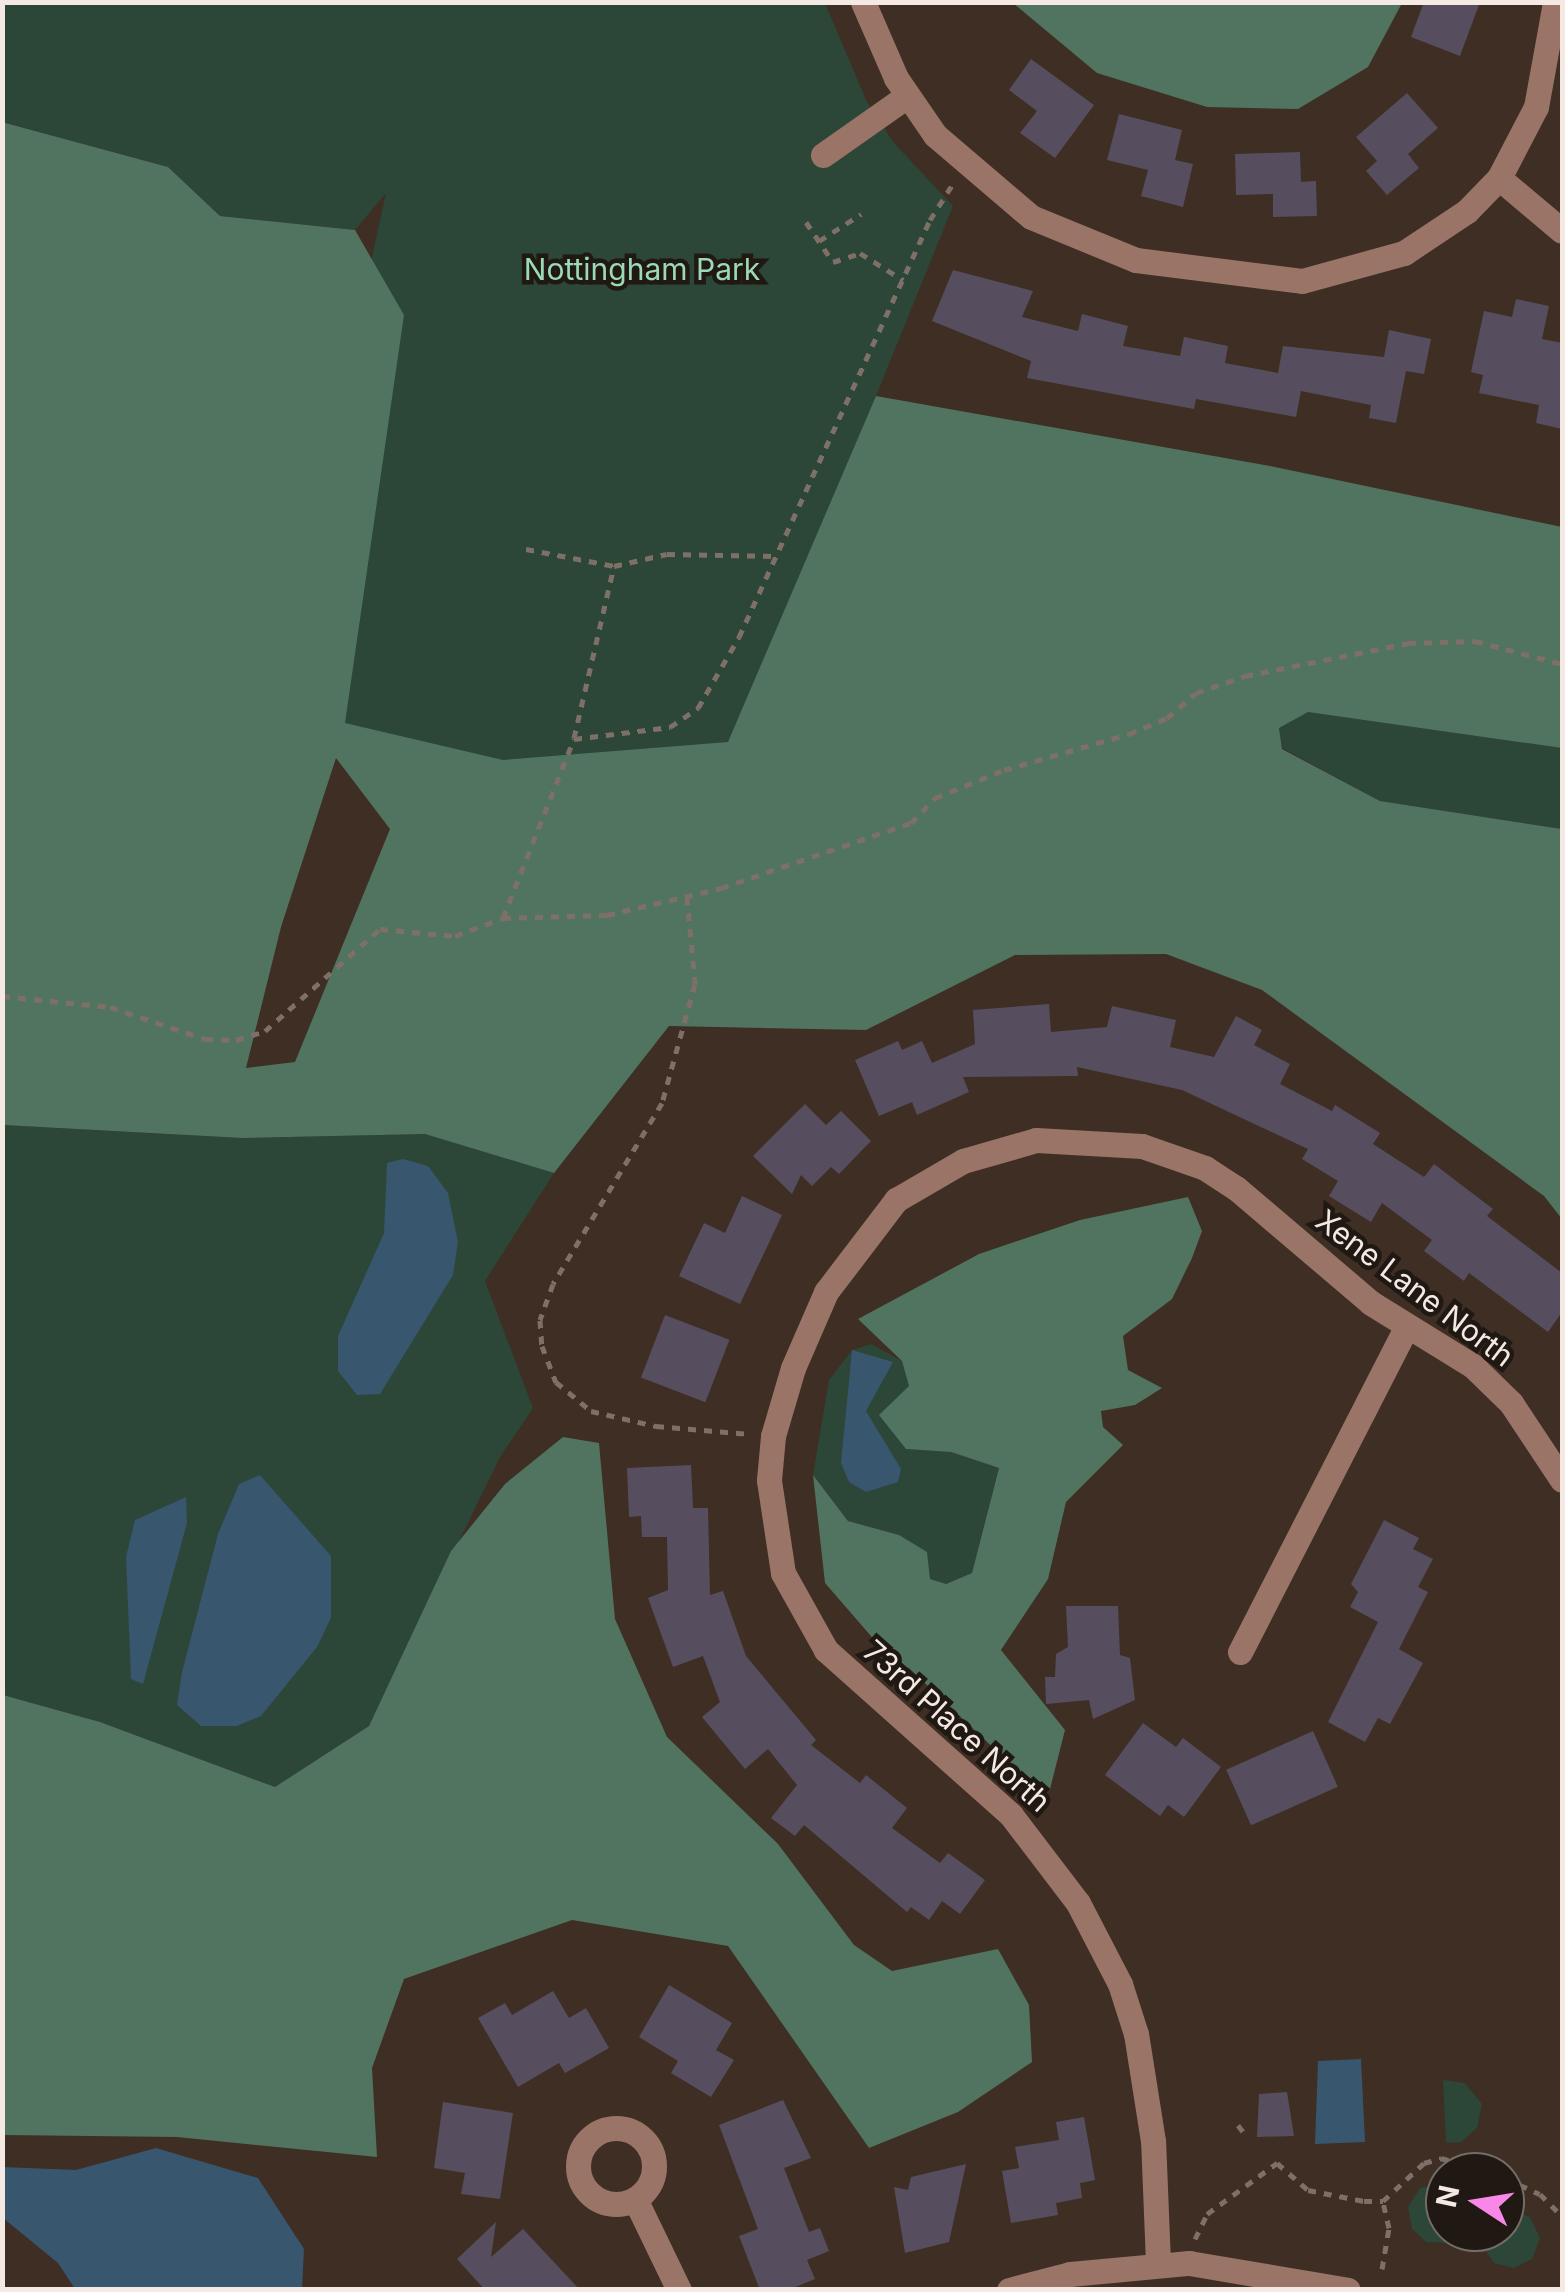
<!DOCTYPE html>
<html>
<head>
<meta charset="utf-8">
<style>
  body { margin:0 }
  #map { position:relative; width:1565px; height:2292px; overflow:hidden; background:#3e2e23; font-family:Inter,sans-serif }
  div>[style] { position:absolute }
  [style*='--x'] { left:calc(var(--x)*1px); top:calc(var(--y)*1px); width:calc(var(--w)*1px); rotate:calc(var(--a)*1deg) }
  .green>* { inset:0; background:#2c4637 }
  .forest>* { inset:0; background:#50745f }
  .water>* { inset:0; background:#38566e }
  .building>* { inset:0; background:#564e5f; transform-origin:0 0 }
  .path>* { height:5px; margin-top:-2.5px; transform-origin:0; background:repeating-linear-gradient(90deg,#7e7066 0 8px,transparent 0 16px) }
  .minor>* { height:25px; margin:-12.5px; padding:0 12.5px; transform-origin:12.5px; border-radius:12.5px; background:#997467 }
  .minor>.ring { margin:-12.5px; padding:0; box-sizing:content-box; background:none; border:25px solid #997467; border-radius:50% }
  span { translate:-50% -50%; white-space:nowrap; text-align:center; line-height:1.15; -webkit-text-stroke:9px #1f1813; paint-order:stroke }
  .park-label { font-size:30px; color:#9bdab5 }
  .street-label { font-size:30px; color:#f4eae3 }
  .frame { position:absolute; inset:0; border:5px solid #f4eae3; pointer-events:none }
  .north { position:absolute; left:1425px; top:2152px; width:100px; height:100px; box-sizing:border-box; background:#1f1813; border:2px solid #746c66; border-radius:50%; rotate:282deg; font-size:28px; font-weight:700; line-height:40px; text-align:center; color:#f4eae3 }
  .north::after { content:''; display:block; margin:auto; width:35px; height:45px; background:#f987e8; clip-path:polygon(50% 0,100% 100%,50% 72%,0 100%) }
</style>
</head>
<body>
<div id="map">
  <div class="green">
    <div style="clip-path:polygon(2px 3px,825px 3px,867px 102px,894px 143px,953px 206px,876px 396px,795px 839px,268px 733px,386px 193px,355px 230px,220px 216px,168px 167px,3px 122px)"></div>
    <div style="clip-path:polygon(1308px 712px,1430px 724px,1562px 748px,1562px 829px,1380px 801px,1282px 748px,1279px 727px)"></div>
    <div style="clip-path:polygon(2px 1125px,242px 1138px,425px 1134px,554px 1173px,485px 1281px,533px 1408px,500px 1457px,369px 1726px,275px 1787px,100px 1722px,3px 1695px)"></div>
    <div style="clip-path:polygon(871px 1344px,902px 1361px,910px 1386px,906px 1449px,951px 1452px,999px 1468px,972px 1573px,945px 1584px,930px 1579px,899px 1535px,848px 1521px,813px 1475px,829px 1380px,852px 1350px)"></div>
    <div style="clip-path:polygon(1443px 2080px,1465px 2083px,1482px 2104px,1477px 2128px,1461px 2142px,1446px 2143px)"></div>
    <div style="clip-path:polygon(1445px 2184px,1445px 2232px,1461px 2232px,1446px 2243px,1426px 2242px,1412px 2229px,1408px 2207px,1420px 2188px)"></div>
    <div style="clip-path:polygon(1505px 2209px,1530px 2217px,1540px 2238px,1532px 2259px,1514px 2268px,1494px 2263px,1473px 2232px,1505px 2232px)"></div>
  </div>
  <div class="forest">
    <div style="clip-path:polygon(1013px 3px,1402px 3px,1368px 67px,1298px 109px,1207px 107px,1097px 73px)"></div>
    <div style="clip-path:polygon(evenodd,2px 122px,168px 167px,220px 216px,355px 230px,404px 315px,345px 723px,503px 760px,728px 742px,876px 396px,1270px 466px,1562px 527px,1562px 748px,1308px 712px,1279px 728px,1282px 749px,1380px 801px,1562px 829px,1562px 1219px,1544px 1196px,1262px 990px,1166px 954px,1015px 955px,866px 1030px,669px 1026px,554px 1173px,425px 1134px,242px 1138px,3px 1125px,2px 122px,336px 758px,390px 829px,295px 1062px,246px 1068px,281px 927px,336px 758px)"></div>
    <div style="clip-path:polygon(1188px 1197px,1202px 1231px,1192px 1258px,1172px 1299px,1123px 1336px,1128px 1370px,1162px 1388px,1135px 1405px,1101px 1411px,1103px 1427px,1123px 1445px,1066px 1502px,1048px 1579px,1001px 1650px,1065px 1730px,1050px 1789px,1025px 1778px,910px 1669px,890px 1658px,825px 1583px,813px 1475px,848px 1521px,899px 1535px,927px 1552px,930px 1579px,946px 1584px,972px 1573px,999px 1468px,951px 1452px,906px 1449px,879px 1415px,909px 1386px,902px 1361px,858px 1319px,979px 1254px,1080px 1220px)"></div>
    <div style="clip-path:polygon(563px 1437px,599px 1443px,615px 1619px,667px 1737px,778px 1844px,854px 1945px,892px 1971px,998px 1949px,1029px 2005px,1032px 2062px,958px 2112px,869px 2148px,728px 1946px,572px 1920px,404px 1979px,372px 2068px,377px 2157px,177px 2137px,3px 2135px,3px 1695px,100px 1722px,275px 1787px,369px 1726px,451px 1551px,505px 1484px)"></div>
  </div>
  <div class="water">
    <div style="clip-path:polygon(403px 1159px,428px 1166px,448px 1193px,458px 1242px,453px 1275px,380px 1394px,357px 1395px,338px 1371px,338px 1336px,384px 1233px,387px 1163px)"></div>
    <div style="clip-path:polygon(852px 1350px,893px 1362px,866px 1411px,901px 1469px,898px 1482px,866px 1492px,849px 1482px,841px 1463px)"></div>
    <div style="clip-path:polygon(260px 1475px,331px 1556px,331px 1618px,317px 1647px,261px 1716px,237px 1726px,201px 1726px,177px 1705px,182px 1672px,218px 1534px,239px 1484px)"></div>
    <div style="clip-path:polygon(186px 1497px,187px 1523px,143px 1684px,131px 1679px,126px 1557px,135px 1520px)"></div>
    <div style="clip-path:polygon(1361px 2059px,1365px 2142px,1315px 2144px,1318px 2061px)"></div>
    <div style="clip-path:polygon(156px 2148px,258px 2178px,304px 2249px,302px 2289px,75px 2289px,58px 2263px,3px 2218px,3px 2167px,76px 2170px)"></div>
  </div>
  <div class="building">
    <div style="clip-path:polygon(1424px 2px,1480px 2px,1460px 56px,1411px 37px)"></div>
    <div style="clip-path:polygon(1031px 59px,1094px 105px,1055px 158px,1020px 133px,1037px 111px,1009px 90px)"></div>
    <div style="clip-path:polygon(1407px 93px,1438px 128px,1408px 154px,1419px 168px,1387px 195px,1366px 171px,1377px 161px,1356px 137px)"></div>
    <div style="clip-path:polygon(1119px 114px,1182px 130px,1175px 160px,1193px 164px,1183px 207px,1141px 196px,1148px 170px,1107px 160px)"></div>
    <div style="clip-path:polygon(1300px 152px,1301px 182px,1316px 181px,1317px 216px,1273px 217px,1273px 194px,1236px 195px,1235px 154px)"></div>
    <div style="clip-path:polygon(953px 270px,1033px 291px,1022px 317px,1078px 331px,1082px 314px,1128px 326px,1123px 346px,1180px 356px,1184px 337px,1228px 346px,1225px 363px,1278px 373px,1283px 346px,1384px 357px,1389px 330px,1431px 339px,1424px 374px,1406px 371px,1396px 423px,1369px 418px,1371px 405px,1301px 391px,1296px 417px,1196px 399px,1194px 409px,1027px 378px,1031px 361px,932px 321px)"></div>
    <div style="clip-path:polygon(1516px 299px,1549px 306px,1542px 339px,1562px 343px,1562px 429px,1536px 423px,1539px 405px,1479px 393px,1483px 375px,1471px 372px,1484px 311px,1512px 317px)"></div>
    <div style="clip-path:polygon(1049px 1004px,1051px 1032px,1107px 1027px,1112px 1006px,1176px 1020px,1170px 1047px,1214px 1057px,1236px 1016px,1262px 1030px,1254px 1045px,1290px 1064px,1280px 1084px,1332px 1111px,1335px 1105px,1380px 1133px,1373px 1144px,1424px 1177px,1434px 1164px,1493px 1209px,1487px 1216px,1562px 1273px,1562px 1312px,1548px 1332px,1469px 1273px,1464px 1281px,1424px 1251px,1432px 1240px,1382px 1203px,1371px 1222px,1329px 1196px,1338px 1181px,1302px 1159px,1308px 1149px,1182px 1090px,1077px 1067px,1078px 1076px,963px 1077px,969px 1092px,917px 1115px,912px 1102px,879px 1116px,855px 1060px,898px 1041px,902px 1050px,922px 1041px,932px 1063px,975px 1044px,973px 1010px)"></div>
    <div style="clip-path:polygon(805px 1104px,826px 1125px,841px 1111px,871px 1141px,839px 1174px,831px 1167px,812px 1186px,801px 1175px,792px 1194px,753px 1156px)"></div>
    <div style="clip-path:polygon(742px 1196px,782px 1215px,740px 1304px,679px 1276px,704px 1223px,725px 1233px)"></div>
    <div style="left:665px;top:1315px;width:69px;height:67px;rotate:21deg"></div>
    <div style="clip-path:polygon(691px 1465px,693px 1508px,708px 1508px,710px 1595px,723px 1591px,746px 1656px,816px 1740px,811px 1745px,860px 1783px,866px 1775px,907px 1808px,892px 1828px,940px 1863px,948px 1853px,985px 1880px,960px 1914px,942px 1901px,929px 1920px,911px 1907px,907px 1912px,804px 1825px,795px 1836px,771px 1818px,797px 1785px,768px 1749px,745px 1769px,702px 1717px,720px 1702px,703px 1656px,673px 1667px,648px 1598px,668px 1590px,667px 1537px,642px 1537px,641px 1516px,629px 1517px,627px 1468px)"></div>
    <div style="clip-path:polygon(1384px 1520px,1419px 1538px,1413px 1549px,1433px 1559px,1418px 1587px,1428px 1592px,1399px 1649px,1423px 1663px,1390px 1724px,1378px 1718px,1365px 1742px,1328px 1722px,1378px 1622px,1350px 1607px,1358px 1592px,1351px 1584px)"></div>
    <div style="clip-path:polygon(1066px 1606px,1118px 1606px,1120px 1655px,1130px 1658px,1135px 1700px,1093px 1719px,1089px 1700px,1046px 1704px,1045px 1677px,1055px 1677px,1056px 1654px,1068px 1647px)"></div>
    <div style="clip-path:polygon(1143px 1723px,1176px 1747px,1183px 1738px,1221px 1767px,1184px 1817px,1168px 1805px,1160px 1816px,1105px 1775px)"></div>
    <div style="left:1313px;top:1731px;width:61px;height:95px;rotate:66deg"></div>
    <div style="clip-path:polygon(669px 1985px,732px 2023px,716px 2050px,734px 2060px,711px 2097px,671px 2073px,678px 2061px,639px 2037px)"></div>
    <div style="clip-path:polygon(553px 1991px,569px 2018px,586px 2008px,609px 2048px,565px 2073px,559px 2063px,518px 2087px,478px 2018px,505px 2003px,512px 2015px)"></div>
    <div style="clip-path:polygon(1287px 2092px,1294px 2136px,1257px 2137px,1259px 2094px)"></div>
    <div style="clip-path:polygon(783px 2100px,811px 2158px,784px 2168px,809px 2232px,820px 2228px,829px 2251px,807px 2260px,815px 2279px,788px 2290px,760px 2290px,739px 2236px,758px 2229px,719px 2125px)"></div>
    <div style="clip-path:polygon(443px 2102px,513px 2113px,500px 2199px,461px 2194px,465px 2173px,434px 2168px)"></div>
    <div style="clip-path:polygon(1084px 2117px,1095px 2180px,1080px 2183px,1082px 2198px,1056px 2203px,1058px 2215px,1011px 2223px,1002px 2171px,1019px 2168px,1015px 2147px,1059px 2140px,1056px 2122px)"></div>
    <div style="clip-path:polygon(966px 2164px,949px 2242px,905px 2253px,894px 2187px,908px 2190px,911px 2177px)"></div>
    <div style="clip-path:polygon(496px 2222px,491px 2257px,523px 2229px,580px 2290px,485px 2290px,457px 2259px)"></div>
  </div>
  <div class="path">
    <div style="--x:806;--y:222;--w:48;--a:56"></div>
    <div style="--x:833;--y:262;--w:28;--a:-18"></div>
    <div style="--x:860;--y:253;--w:51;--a:32.1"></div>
    <div style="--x:819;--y:241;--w:50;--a:-32.7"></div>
    <div style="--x:526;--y:549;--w:90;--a:10.9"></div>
    <div style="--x:614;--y:566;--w:54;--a:-12.8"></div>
    <div style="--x:667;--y:554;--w:110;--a:1"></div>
    <div style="--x:574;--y:738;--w:177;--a:-76.9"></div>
    <div style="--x:687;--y:897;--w:87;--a:84.7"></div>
    <div style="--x:695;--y:984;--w:123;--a:105.5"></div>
    <div style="--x:662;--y:1103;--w:211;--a:121.1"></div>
    <div style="--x:553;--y:1284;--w:38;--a:110"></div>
    <div style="--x:540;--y:1320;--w:26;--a:86"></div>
    <div style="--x:542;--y:1346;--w:39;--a:69"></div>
    <div style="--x:556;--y:1382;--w:45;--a:39.6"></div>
    <div style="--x:591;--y:1411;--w:67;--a:13"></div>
    <div style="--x:656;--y:1426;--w:94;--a:4.9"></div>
    <div style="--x:503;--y:918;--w:193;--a:-68.4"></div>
    <div style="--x:574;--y:739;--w:97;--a:-7.1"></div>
    <div style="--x:670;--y:727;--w:34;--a:-34"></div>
    <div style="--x:698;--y:708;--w:82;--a:-60"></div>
    <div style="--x:739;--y:637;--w:459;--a:-65.4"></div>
    <div style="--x:930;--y:220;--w:41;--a:-57.8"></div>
    <div style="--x:2;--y:996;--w:109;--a:5.8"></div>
    <div style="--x:110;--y:1007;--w:100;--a:18.6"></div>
    <div style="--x:205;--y:1039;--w:31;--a:2"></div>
    <div style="--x:236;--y:1040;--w:30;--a:-17"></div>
    <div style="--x:265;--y:1031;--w:154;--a:-41.6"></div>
    <div style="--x:380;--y:929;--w:75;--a:5.3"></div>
    <div style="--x:455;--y:936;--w:51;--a:-20.6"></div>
    <div style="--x:503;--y:918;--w:104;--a:-1.7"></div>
    <div style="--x:607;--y:915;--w:117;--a:-13.3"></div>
    <div style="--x:721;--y:888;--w:201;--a:-18.9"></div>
    <div style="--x:911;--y:823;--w:35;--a:-46"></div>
    <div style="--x:935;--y:798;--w:74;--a:-22.1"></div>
    <div style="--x:1004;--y:770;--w:130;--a:-16.1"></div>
    <div style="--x:1129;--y:734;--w:41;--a:-22.8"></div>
    <div style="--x:1167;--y:718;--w:38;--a:-41"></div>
    <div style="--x:1196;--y:693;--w:52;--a:-19.1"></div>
    <div style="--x:1245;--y:676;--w:166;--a:-11.4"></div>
    <div style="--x:1408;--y:643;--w:67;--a:-1.7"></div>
    <div style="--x:1475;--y:641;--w:90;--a:14.8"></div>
    <div style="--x:1238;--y:2125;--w:15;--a:53"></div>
    <div style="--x:1505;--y:2178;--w:38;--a:25"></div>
    <div style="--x:1540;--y:2194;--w:31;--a:45"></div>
    <div style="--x:1195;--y:2239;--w:28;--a:-64"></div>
    <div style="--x:1207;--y:2214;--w:87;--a:-36.1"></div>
    <div style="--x:1277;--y:2163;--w:41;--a:41.1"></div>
    <div style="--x:1308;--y:2190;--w:57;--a:11.1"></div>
    <div style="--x:1364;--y:2201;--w:19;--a:0"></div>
    <div style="--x:1383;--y:2201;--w:56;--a:-42.8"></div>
    <div style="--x:1424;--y:2163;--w:18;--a:-16"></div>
    <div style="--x:1441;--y:2158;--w:49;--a:16.6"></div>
    <div style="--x:1382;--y:2269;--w:42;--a:-80.3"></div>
    <div style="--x:1389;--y:2228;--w:28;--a:-103"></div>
  </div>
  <div class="minor">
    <div style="--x:863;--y:2;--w:83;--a:66.5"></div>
    <div style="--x:896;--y:78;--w:69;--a:55.6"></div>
    <div style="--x:935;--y:135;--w:126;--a:40.5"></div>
    <div style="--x:1031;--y:217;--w:113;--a:22.3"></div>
    <div style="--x:1136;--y:260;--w:167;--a:7.2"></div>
    <div style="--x:1302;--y:281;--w:106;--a:-15.4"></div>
    <div style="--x:1404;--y:253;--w:76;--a:-33.7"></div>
    <div style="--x:1467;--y:211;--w:46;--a:-45.9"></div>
    <div style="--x:1499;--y:178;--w:80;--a:-62.5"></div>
    <div style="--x:1536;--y:107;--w:107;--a:-79.7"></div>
    <div style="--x:823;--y:155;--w:103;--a:-35.1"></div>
    <div style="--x:1499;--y:178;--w:82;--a:40.1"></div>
    <div style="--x:1240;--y:1652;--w:366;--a:-62.9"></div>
    <div class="ring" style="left:578px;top:2128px;width:51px;height:51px"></div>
    <div style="--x:635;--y:2199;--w:101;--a:64.2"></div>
    <div style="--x:1158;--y:2263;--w:122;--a:-92.3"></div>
    <div style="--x:1153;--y:2141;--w:108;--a:-99"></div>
    <div style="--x:1136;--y:2034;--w:52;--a:-107.7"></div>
    <div style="--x:1120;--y:1984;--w:91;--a:-117.4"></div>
    <div style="--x:1078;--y:1903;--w:111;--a:-127.3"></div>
    <div style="--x:1011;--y:1815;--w:248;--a:-138.3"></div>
    <div style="--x:826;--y:1650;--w:88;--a:-119.2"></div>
    <div style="--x:783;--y:1573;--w:94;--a:-98.6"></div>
    <div style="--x:769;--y:1480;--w:44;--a:-84.8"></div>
    <div style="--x:773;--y:1436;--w:71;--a:-73.6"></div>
    <div style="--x:793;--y:1368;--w:83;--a:-66.5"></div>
    <div style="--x:826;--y:1292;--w:116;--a:-52.7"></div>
    <div style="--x:896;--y:1200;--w:78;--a:-30.2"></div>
    <div style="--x:963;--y:1161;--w:76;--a:-16"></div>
    <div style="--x:1036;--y:1140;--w:106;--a:3.2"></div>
    <div style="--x:1142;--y:1146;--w:67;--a:19.2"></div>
    <div style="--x:1205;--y:1168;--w:37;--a:33"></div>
    <div style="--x:1236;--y:1188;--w:177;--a:40.4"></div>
    <div style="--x:1371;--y:1303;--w:120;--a:31.7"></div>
    <div style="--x:1473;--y:1366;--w:53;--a:44.2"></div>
    <div style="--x:1511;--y:1403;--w:92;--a:56.5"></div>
    <div style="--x:1009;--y:2290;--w:63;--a:-14.7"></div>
    <div style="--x:1070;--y:2274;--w:120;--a:-5.3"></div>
    <div style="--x:1189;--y:2263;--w:161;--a:9.6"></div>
  </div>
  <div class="park-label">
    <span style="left:642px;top:269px">Nottingham Park</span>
  </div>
  <div class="street-label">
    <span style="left:1415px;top:1288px;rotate:37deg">Xene Lane North</span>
    <span style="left:957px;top:1726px;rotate:42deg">73rd Place North</span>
  </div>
  <div class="frame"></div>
  <div class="north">N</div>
</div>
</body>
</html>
